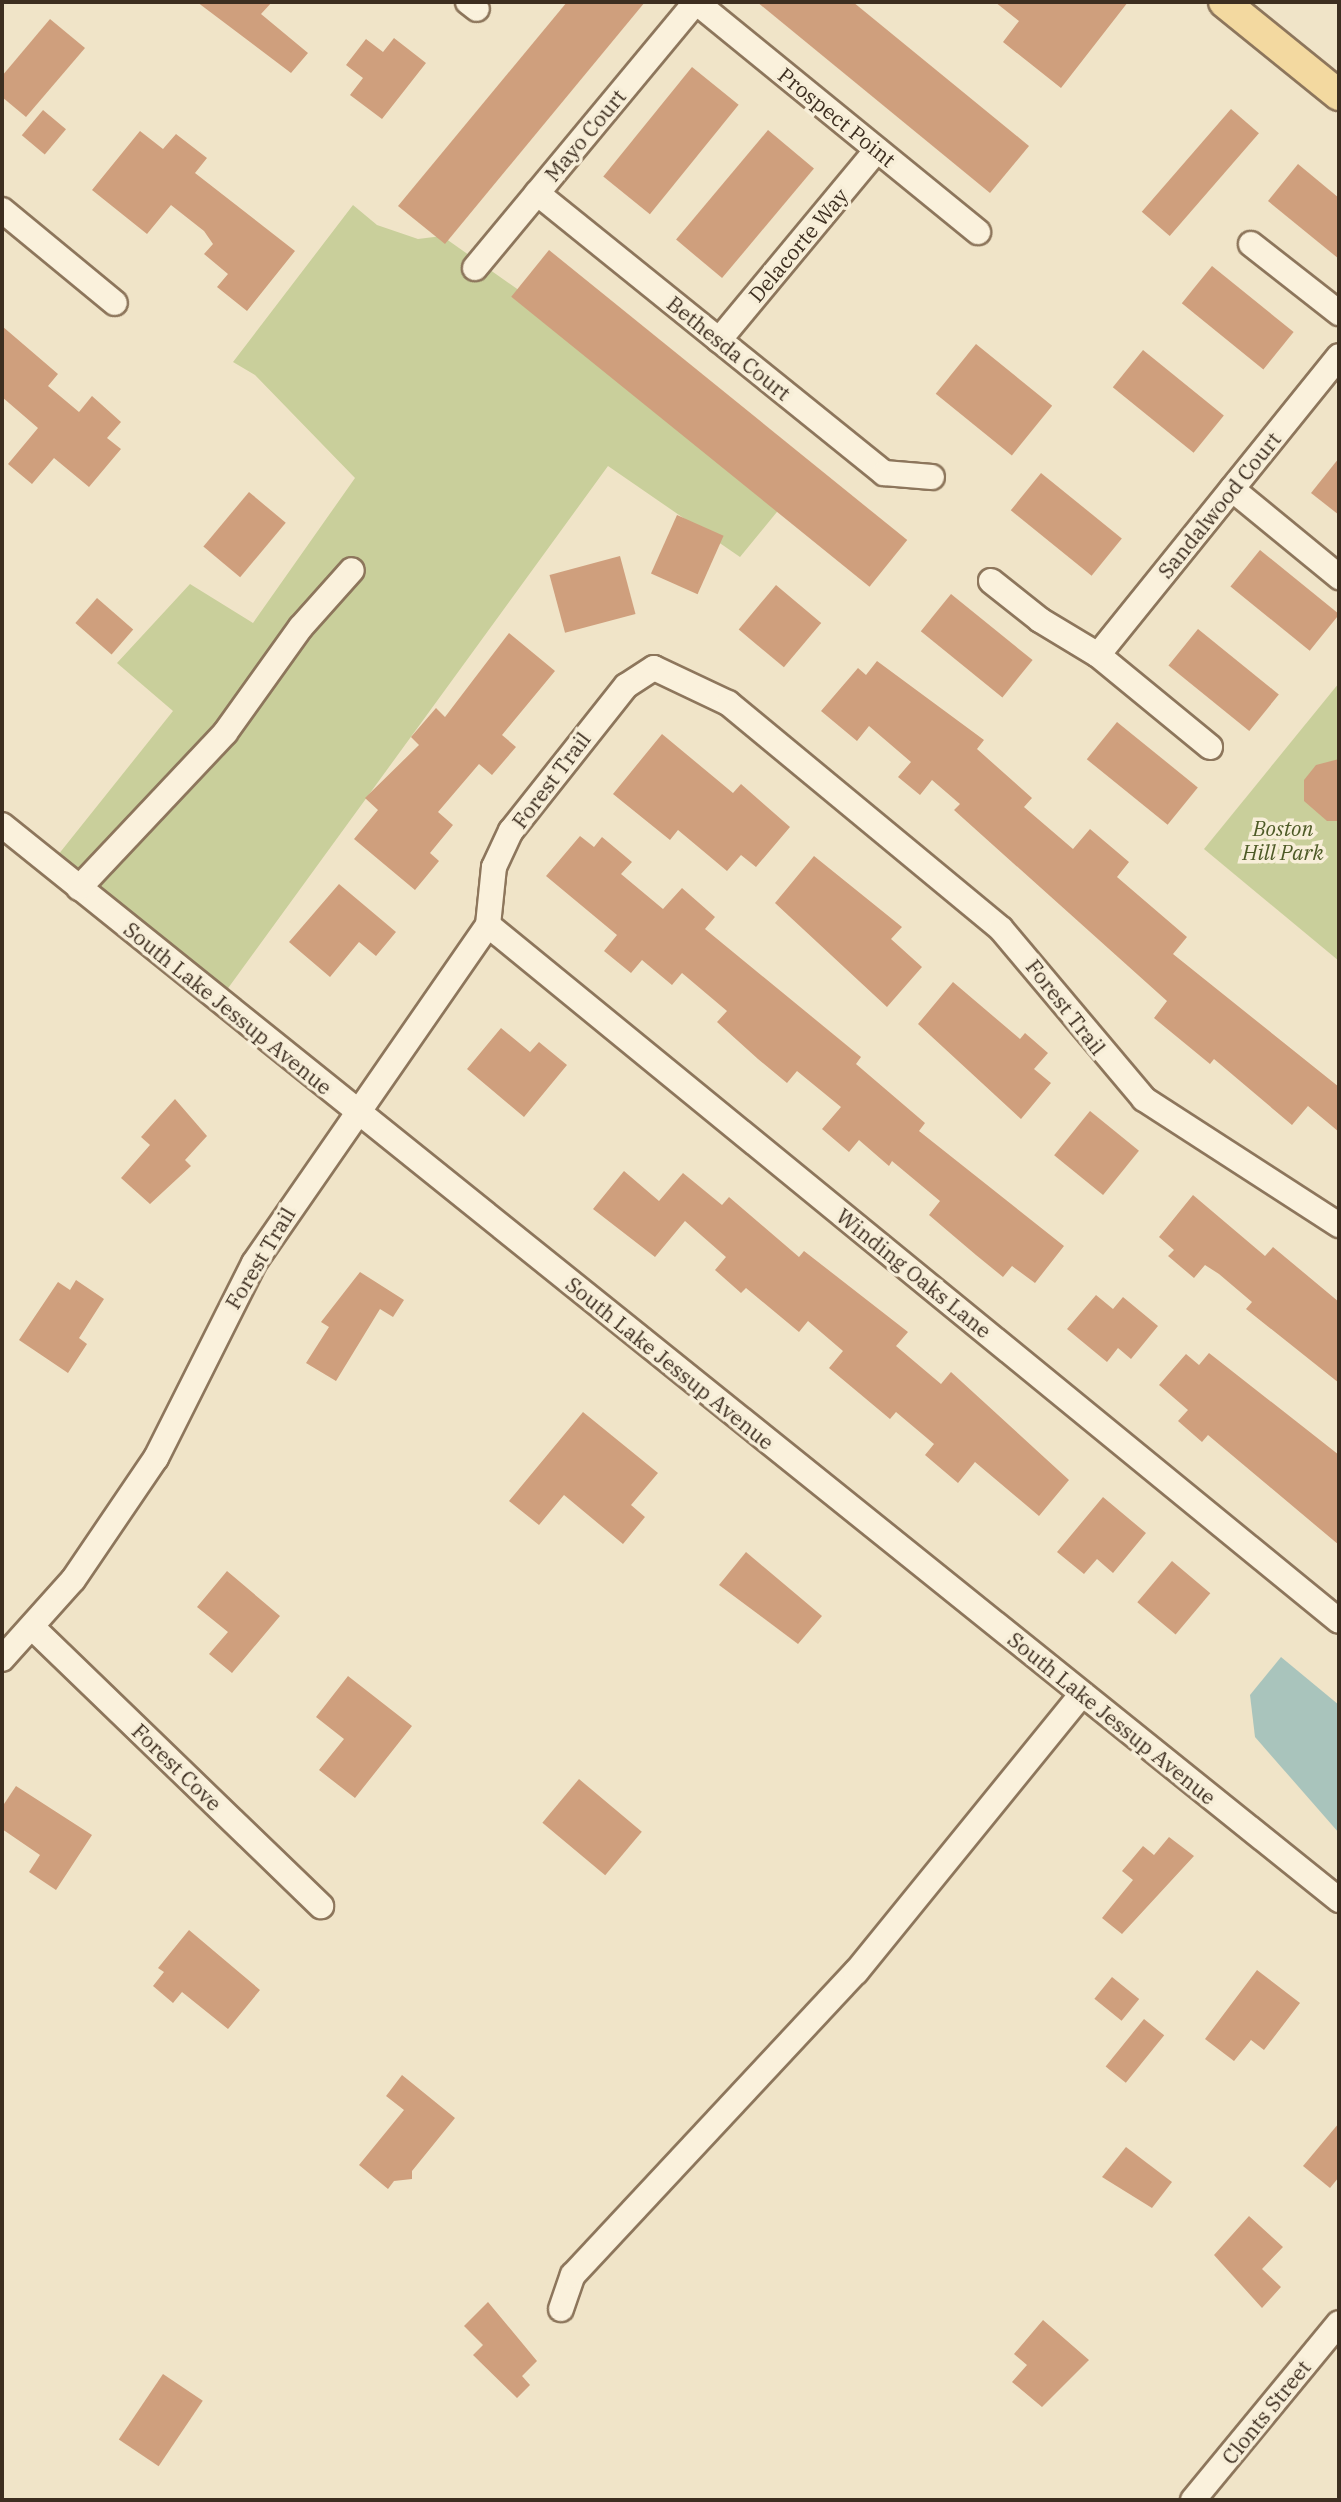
<!DOCTYPE html>
<html>
<head>
<meta charset="utf-8">
<style>
  body { margin:0 }
  #map { position:relative; width:1341px; height:2502px; overflow:hidden; background:#f0e4c8; font-family:"IBM Plex Serif",serif }
  div>[style] { position:absolute }
  [style*='--x'] { left:calc(var(--x)*1px); top:calc(var(--y)*1px); width:calc(var(--w)*1px); rotate:calc(var(--a)*1deg) }
  .green>* { inset:0; background:#c9cf9b }
  .water>* { inset:0; background:#a9c4bc }
  .building>* { inset:0; background:#cf9f7d; transform-origin:0 0 }
  .roads { filter:drop-shadow(2px 0 #8d765c) drop-shadow(-2px 0 #8d765c) drop-shadow(0 2px #8d765c) drop-shadow(0 -2px #8d765c) }
  .minor>* { height:24px; margin:-12px; padding:0 12px; transform-origin:12px; border-radius:12px; background:#faf1dc }
  .major>* { height:30px; margin:-15px; padding:0 15px; transform-origin:15px; border-radius:15px; background:#f3d9a0 }
  span { translate:-50% -50%; white-space:nowrap; text-align:center; line-height:1.15; -webkit-text-stroke:7px #f7eed8; paint-order:stroke }
  .street-label { font-size:21px; color:#3d2e20 }
  .park-label { font-size:21px; color:#4d5a26; font-style:italic }
  .frame { position:absolute; inset:0; border:4px solid #3d2e20; pointer-events:none }
</style>
</head>
<body>
<div id="map">
  <div class="green">
    <div style="clip-path:polygon(353px 205px,377px 225px,418px 239px,442px 236px,724px 435px,790px 496px,740px 557px,608px 466px,226px 991px,58px 855px,173px 711px,117px 663px,190px 584px,253px 623px,355px 478px,255px 375px,233px 362px)"></div>
    <div style="clip-path:polygon(1339px 683px,1339px 961px,1204px 849px)"></div>
  </div>
  <div class="water">
    <div style="clip-path:polygon(1281px 1657px,1339px 1705px,1339px 1833px,1255px 1737px,1250px 1695px)"></div>
  </div>
  <div class="building">
    <div style="clip-path:polygon(197px 2px,272px 2px,261px 14px,308px 53px,291px 73px)"></div>
    <div style="clip-path:polygon(567px 2px,645px 2px,445px 244px,398px 206px)"></div>
    <div style="clip-path:polygon(757px 2px,853px 2px,1029px 146px,990px 193px)"></div>
    <div style="clip-path:polygon(995px 2px,1128px 2px,1061px 88px,1003px 42px,1019px 21px)"></div>
    <div style="clip-path:polygon(50px 19px,85px 48px,26px 117px,2px 97px,2px 76px)"></div>
    <div style="clip-path:polygon(394px 38px,426px 63px,382px 119px,350px 95px,363px 78px,346px 65px,366px 39px,383px 52px)"></div>
    <div style="left:692px;top:67px;width:60px;height:141px;rotate:39deg"></div>
    <div style="left:1231px;top:109px;width:37px;height:136px;rotate:41deg"></div>
    <div style="left:43px;top:110px;width:30px;height:33px;rotate:40deg"></div>
    <div style="left:768px;top:130px;width:60px;height:143px;rotate:40deg"></div>
    <div style="clip-path:polygon(140px 131px,163px 149px,176px 134px,207px 158px,195px 173px,295px 251px,247px 311px,217px 287px,228px 274px,204px 254px,213px 244px,204px 231px,171px 205px,147px 234px,92px 190px)"></div>
    <div style="clip-path:polygon(1298px 164px,1339px 198px,1339px 259px,1268px 201px)"></div>
    <div style="left:549px;top:250px;width:461px;height:60px;rotate:39deg"></div>
    <div style="left:1212px;top:266px;width:105px;height:48px;rotate:39deg"></div>
    <div style="clip-path:polygon(2px 326px,58px 374px,48px 386px,79px 412px,92px 396px,121px 422px,107px 438px,121px 449px,89px 487px,54px 458px,32px 484px,8px 464px,38px 428px,2px 397px)"></div>
    <div style="left:976px;top:344px;width:98px;height:64px;rotate:39deg"></div>
    <div style="left:1143px;top:350px;width:104px;height:48px;rotate:39deg"></div>
    <div style="clip-path:polygon(1339px 458px,1339px 515px,1311px 493px)"></div>
    <div style="left:1041px;top:473px;width:104px;height:48px;rotate:39deg"></div>
    <div style="left:249px;top:492px;width:48px;height:71px;rotate:40deg"></div>
    <div style="left:677px;top:515px;width:51px;height:64px;rotate:24deg"></div>
    <div style="left:1260px;top:550px;width:102px;height:47px;rotate:39deg"></div>
    <div style="left:620px;top:556px;width:60px;height:73px;rotate:75deg"></div>
    <div style="left:776px;top:585px;width:59px;height:58px;rotate:40deg"></div>
    <div style="left:951px;top:594px;width:105px;height:48px;rotate:39deg"></div>
    <div style="left:97px;top:598px;width:48px;height:33px;rotate:41deg"></div>
    <div style="left:1198px;top:629px;width:104px;height:47px;rotate:39deg"></div>
    <div style="clip-path:polygon(509px 633px,555px 671px,502px 735px,516px 747px,492px 775px,479px 764px,438px 812px,453px 825px,430px 853px,439px 861px,415px 890px,354px 839px,378px 810px,365px 798px,419px 745px,411px 737px,436px 708px,445px 717px)"></div>
    <div style="clip-path:polygon(877px 661px,984px 740px,977px 749px,1032px 798px,1024px 807px,1073px 849px,1090px 829px,1129px 862px,1117px 877px,1187px 937px,1173px 954px,1339px 1087px,1339px 1132px,1308px 1106px,1292px 1125px,1214px 1059px,1210px 1064px,1154px 1018px,1167px 1001px,954px 810px,960px 804px,932px 780px,920px 795px,898px 777px,911px 762px,869px 726px,857px 741px,821px 711px,858px 668px,866px 675px)"></div>
    <div style="left:1117px;top:722px;width:104px;height:48px;rotate:39deg"></div>
    <div style="clip-path:polygon(662px 734px,733px 793px,741px 784px,790px 827px,756px 867px,741px 855px,727px 871px,678px 830px,670px 840px,613px 794px)"></div>
    <div style="clip-path:polygon(1339px 759px,1339px 821px,1327px 821px,1304px 801px,1304px 780px,1316px 765px)"></div>
    <div style="clip-path:polygon(580px 836px,594px 847px,602px 837px,632px 862px,621px 874px,663px 909px,682px 888px,715px 917px,705px 929px,861px 1057px,856px 1064px,925px 1123px,919px 1131px,1064px 1246px,1035px 1283px,1012px 1266px,1003px 1277px,976px 1255px,929px 1215px,940px 1201px,892px 1161px,889px 1166px,859px 1140px,849px 1152px,822px 1129px,841px 1107px,797px 1071px,787px 1083px,758px 1059px,717px 1022px,727px 1011px,682px 973px,672px 985px,642px 960px,631px 973px,604px 951px,617px 935px,546px 876px)"></div>
    <div style="clip-path:polygon(814px 856px,902px 927px,891px 939px,922px 967px,887px 1007px,775px 903px)"></div>
    <div style="clip-path:polygon(339px 884px,396px 932px,376px 956px,359px 942px,330px 977px,289px 942px)"></div>
    <div style="clip-path:polygon(953px 982px,1020px 1039px,1025px 1033px,1048px 1053px,1034px 1069px,1051px 1083px,1021px 1119px,918px 1024px)"></div>
    <div style="clip-path:polygon(501px 1028px,530px 1052px,539px 1042px,567px 1065px,524px 1117px,467px 1069px)"></div>
    <div style="clip-path:polygon(175px 1099px,207px 1136px,185px 1160px,191px 1166px,150px 1204px,121px 1178px,150px 1145px,141px 1137px)"></div>
    <div style="left:1090px;top:1111px;width:63px;height:57px;rotate:39deg"></div>
    <div style="clip-path:polygon(624px 1171px,659px 1201px,683px 1173px,722px 1205px,729px 1197px,799px 1257px,804px 1251px,908px 1332px,896px 1346px,941px 1384px,951px 1372px,1069px 1480px,1039px 1516px,975px 1462px,958px 1483px,925px 1455px,934px 1444px,896px 1412px,890px 1419px,829px 1368px,843px 1351px,808px 1321px,799px 1332px,746px 1288px,741px 1293px,715px 1270px,726px 1257px,685px 1221px,655px 1257px,593px 1209px)"></div>
    <div style="clip-path:polygon(1193px 1195px,1265px 1256px,1273px 1247px,1339px 1302px,1339px 1383px,1246px 1309px,1252px 1302px,1219px 1274px,1205px 1265px,1194px 1278px,1168px 1256px,1174px 1250px,1159px 1237px)"></div>
    <div style="clip-path:polygon(360px 1272px,404px 1300px,393px 1317px,380px 1309px,336px 1381px,306px 1363px,329px 1327px,321px 1322px)"></div>
    <div style="clip-path:polygon(76px 1280px,104px 1299px,79px 1338px,87px 1344px,68px 1373px,19px 1340px,58px 1282px,70px 1290px)"></div>
    <div style="clip-path:polygon(1096px 1295px,1113px 1309px,1123px 1297px,1158px 1326px,1131px 1359px,1118px 1348px,1107px 1362px,1067px 1329px)"></div>
    <div style="clip-path:polygon(1209px 1353px,1339px 1455px,1339px 1545px,1208px 1435px,1202px 1442px,1178px 1421px,1188px 1410px,1159px 1385px,1186px 1354px,1199px 1365px)"></div>
    <div style="clip-path:polygon(583px 1412px,658px 1473px,631px 1505px,645px 1517px,623px 1544px,564px 1495px,539px 1525px,509px 1501px)"></div>
    <div style="clip-path:polygon(1103px 1497px,1146px 1533px,1113px 1573px,1097px 1559px,1084px 1574px,1057px 1552px)"></div>
    <div style="clip-path:polygon(746px 1552px,822px 1616px,798px 1644px,719px 1585px)"></div>
    <div style="left:1172px;top:1561px;width:50px;height:54px;rotate:40deg"></div>
    <div style="clip-path:polygon(227px 1571px,280px 1616px,232px 1673px,209px 1654px,228px 1632px,197px 1607px)"></div>
    <div style="clip-path:polygon(348px 1676px,412px 1726px,355px 1798px,319px 1770px,344px 1739px,316px 1717px)"></div>
    <div style="left:579px;top:1779px;width:82px;height:57px;rotate:40deg"></div>
    <div style="clip-path:polygon(16px 1786px,92px 1835px,56px 1890px,29px 1872px,40px 1855px,2px 1829px,2px 1807px)"></div>
    <div style="clip-path:polygon(1169px 1837px,1194px 1856px,1122px 1934px,1102px 1918px,1133px 1880px,1122px 1871px,1143px 1846px,1154px 1855px)"></div>
    <div style="clip-path:polygon(189px 1930px,260px 1990px,228px 2029px,182px 1992px,173px 2003px,153px 1986px,164px 1972px,158px 1968px)"></div>
    <div style="clip-path:polygon(1257px 1970px,1300px 2003px,1264px 2050px,1251px 2040px,1234px 2061px,1205px 2039px)"></div>
    <div style="left:1112px;top:1977px;width:35px;height:28px;rotate:39deg"></div>
    <div style="left:1144px;top:2019px;width:26px;height:61px;rotate:39deg"></div>
    <div style="clip-path:polygon(402px 2075px,455px 2118px,412px 2171px,412px 2179px,394px 2181px,388px 2189px,359px 2165px,404px 2110px,386px 2096px)"></div>
    <div style="clip-path:polygon(1339px 2123px,1339px 2177px,1330px 2188px,1303px 2166px)"></div>
    <div style="clip-path:polygon(1126px 2147px,1172px 2182px,1152px 2208px,1102px 2177px)"></div>
    <div style="clip-path:polygon(1249px 2216px,1283px 2247px,1262px 2269px,1281px 2287px,1262px 2308px,1214px 2255px)"></div>
    <div style="clip-path:polygon(488px 2302px,537px 2361px,522px 2376px,530px 2385px,517px 2398px,473px 2355px,483px 2345px,464px 2326px)"></div>
    <div style="clip-path:polygon(1043px 2320px,1089px 2360px,1042px 2407px,1012px 2382px,1027px 2365px,1014px 2354px)"></div>
    <div style="left:163px;top:2374px;width:48px;height:79px;rotate:34deg"></div>
  </div>
  <div class="roads">
    <div class="minor">
      <div style="--x:468;--y:2;--w:11;--a:38"></div>
      <div style="--x:696;--y:2;--w:364;--a:39.2"></div>
      <div style="--x:537;--y:193;--w:446;--a:38.9"></div>
      <div style="--x:884;--y:473;--w:48;--a:4.8"></div>
      <div style="--x:2;--y:210;--w:146;--a:39.5"></div>
      <div style="--x:1251;--y:244;--w:112;--a:38.1"></div>
      <div style="--x:475;--y:268;--w:346;--a:-50.3"></div>
      <div style="--x:719;--y:340;--w:247;--a:-50.3"></div>
      <div style="--x:1232;--y:489;--w:139;--a:39.4"></div>
      <div style="--x:991;--y:581;--w:63;--a:38.5"></div>
      <div style="--x:1040;--y:620;--w:68;--a:31.1"></div>
      <div style="--x:1098;--y:655;--w:145;--a:39.4"></div>
      <div style="--x:1098;--y:655;--w:384;--a:-51.1"></div>
      <div style="--x:2;--y:825;--w:1716;--a:38.8"></div>
      <div style="--x:79;--y:888;--w:213;--a:-46.7"></div>
      <div style="--x:225;--y:733;--w:130;--a:-54.4"></div>
      <div style="--x:301;--y:627;--w:76;--a:-48.2"></div>
      <div style="--x:488;--y:925;--w:1099;--a:39.28"></div>
      <div style="--x:32;--y:1627;--w:402;--a:44"></div>
      <div style="--x:2;--y:1659;--w:106;--a:-48.1"></div>
      <div style="--x:73;--y:1580;--w:148;--a:-55.8"></div>
      <div style="--x:156;--y:1458;--w:218;--a:-63.3"></div>
      <div style="--x:254;--y:1263;--w:411;--a:-55.3"></div>
      <div style="--x:488;--y:925;--w:58;--a:-84.1"></div>
      <div style="--x:494;--y:867;--w:40;--a:-65"></div>
      <div style="--x:511;--y:831;--w:185;--a:-51.6"></div>
      <div style="--x:626;--y:686;--w:33;--a:-33"></div>
      <div style="--x:654;--y:668;--w:82;--a:25.3"></div>
      <div style="--x:728;--y:703;--w:354;--a:39.6"></div>
      <div style="--x:1001;--y:929;--w:222;--a:49.9"></div>
      <div style="--x:1144;--y:1099;--w:232;--a:32.9"></div>
      <div style="--x:561;--y:2309;--w:36;--a:-71"></div>
      <div style="--x:573;--y:2275;--w:415;--a:-47"></div>
      <div style="--x:856;--y:1972;--w:358;--a:-50.9"></div>
      <div style="--x:1193;--y:2500;--w:229;--a:-50.5"></div>
    </div>
    <div class="major">
      <div style="--x:1224;--y:2;--w:148;--a:39"></div>
    </div>
  </div>
  <div class="street-label">
    <span style="left:837px;top:117px;rotate:39deg">Prospect Point</span>
    <span style="left:585px;top:135px;rotate:-50deg">Mayo Court</span>
    <span style="left:798px;top:245px;rotate:-50deg">Delacorte Way</span>
    <span style="left:729px;top:348px;rotate:39deg">Bethesda Court</span>
    <span style="left:1219px;top:505px;rotate:-51deg">Sandalwood Court</span>
    <span style="left:551px;top:780px;rotate:-53deg">Forest Trail</span>
    <span style="left:1066px;top:1007px;rotate:52deg">Forest Trail</span>
    <span style="left:228px;top:1008px;rotate:39deg">South Lake Jessup Avenue</span>
    <span style="left:260px;top:1258px;rotate:-59deg">Forest Trail</span>
    <span style="left:914px;top:1273px;rotate:39deg">Winding Oaks Lane</span>
    <span style="left:670px;top:1363px;rotate:39deg">South Lake Jessup Avenue</span>
    <span style="left:1112px;top:1718px;rotate:39deg">South Lake Jessup Avenue</span>
    <span style="left:177px;top:1767px;rotate:44deg">Forest Cove</span>
    <span style="left:1266px;top:2412px;rotate:-51deg">Clonts Street</span>
  </div>
  <div class="park-label">
    <span style="left:1283px;top:840px">Boston<br>Hill Park</span>
  </div>
  <div class="frame"></div>
</div>
</body>
</html>
